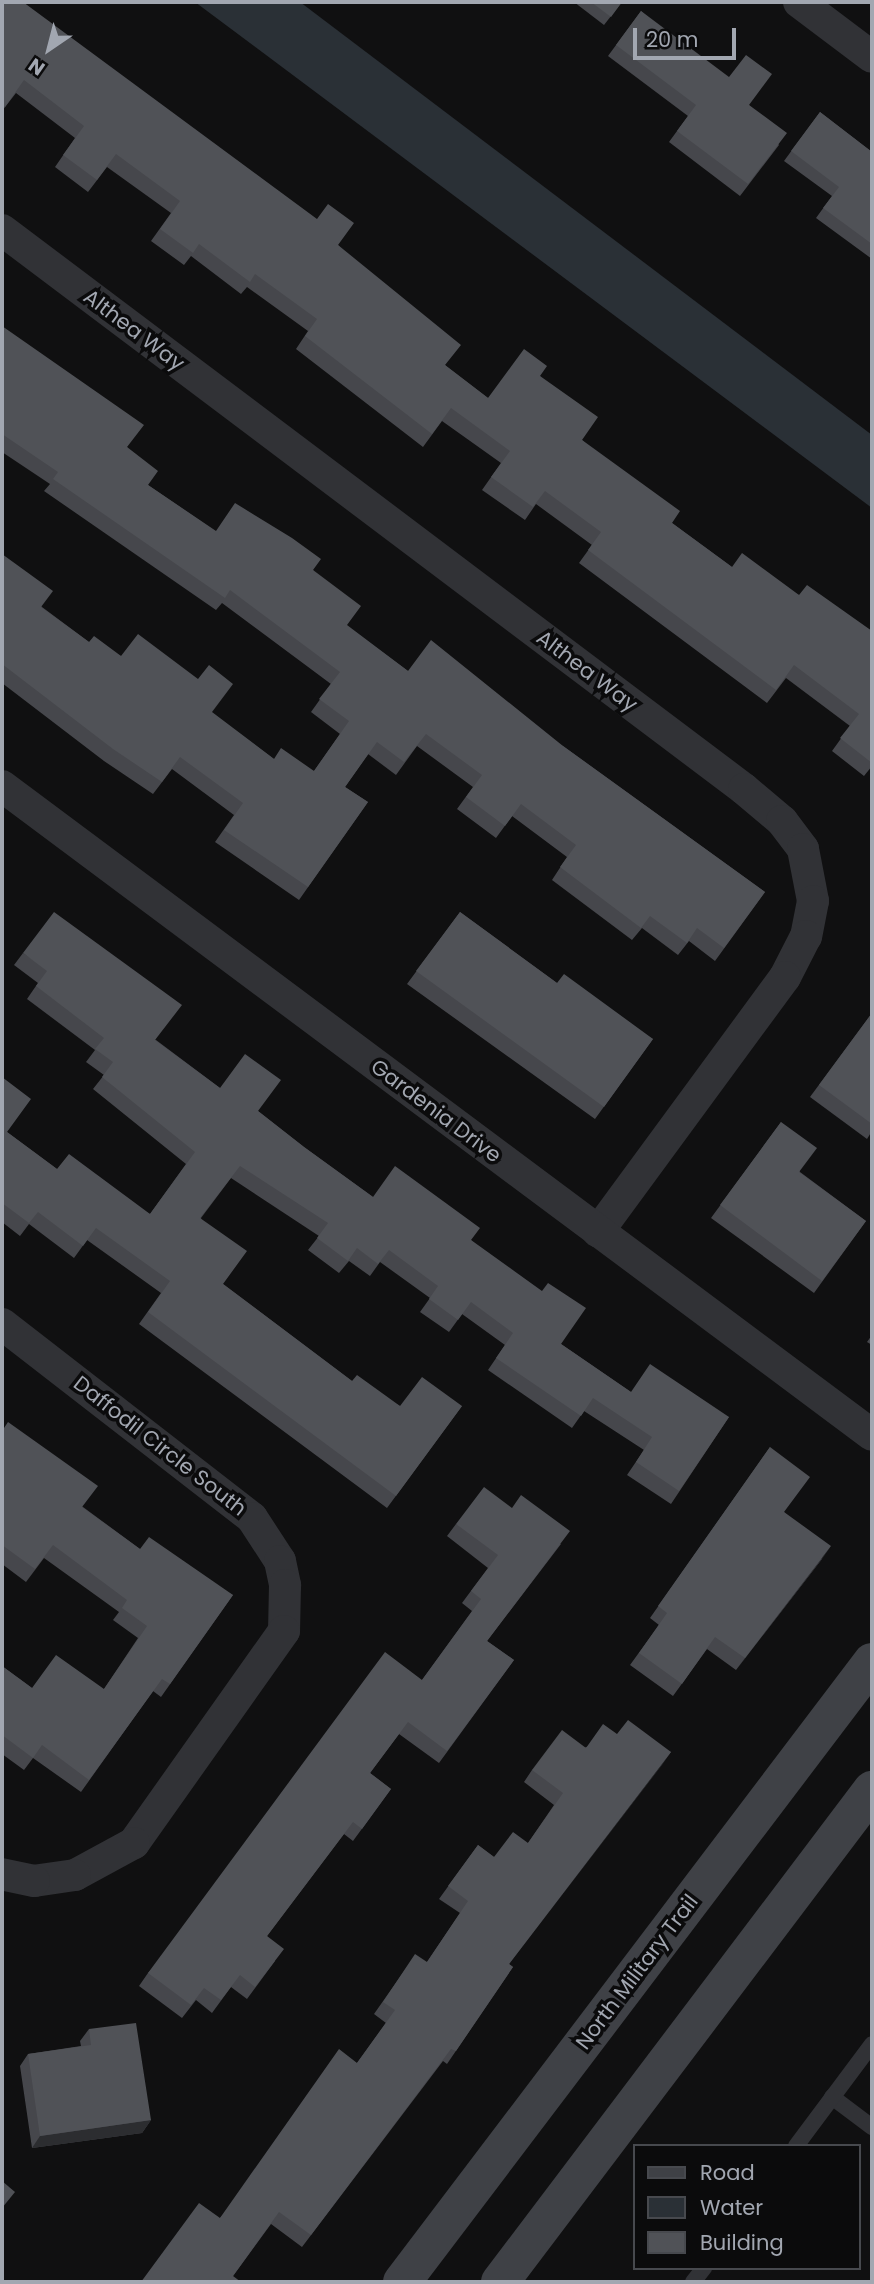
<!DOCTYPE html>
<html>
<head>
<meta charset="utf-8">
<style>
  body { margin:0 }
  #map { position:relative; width:874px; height:2284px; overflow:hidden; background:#101011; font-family:Poppins,sans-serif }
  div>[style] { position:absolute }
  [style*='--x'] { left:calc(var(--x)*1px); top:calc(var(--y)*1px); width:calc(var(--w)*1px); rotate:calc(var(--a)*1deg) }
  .water>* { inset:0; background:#2a3036 }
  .lane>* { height:16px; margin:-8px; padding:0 8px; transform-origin:8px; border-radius:8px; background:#313236 }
  .street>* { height:32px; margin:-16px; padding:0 16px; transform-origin:16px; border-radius:16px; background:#313236 }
  .secondary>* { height:38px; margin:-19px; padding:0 19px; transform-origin:19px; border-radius:19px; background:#3f4146 }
  .wall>* { inset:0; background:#46474c }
  .shaded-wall>* { inset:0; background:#2c2d30 }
  .building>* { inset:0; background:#505257 }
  span { translate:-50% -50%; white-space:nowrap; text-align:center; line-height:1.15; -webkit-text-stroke:7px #0b0b0c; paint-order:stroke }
  .street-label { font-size:21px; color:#a2a7b1 }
  .frame { position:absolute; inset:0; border:4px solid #a2a7b1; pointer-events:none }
  .legend { position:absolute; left:633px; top:2144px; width:228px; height:126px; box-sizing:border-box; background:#0b0b0c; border:2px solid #47494e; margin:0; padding:9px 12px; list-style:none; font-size:21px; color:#a2a7b1 }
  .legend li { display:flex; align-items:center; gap:14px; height:35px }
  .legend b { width:35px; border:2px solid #47494e }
  .north { position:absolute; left:14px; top:14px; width:70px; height:70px; -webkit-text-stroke:5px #0b0b0c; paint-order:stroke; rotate:215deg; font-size:19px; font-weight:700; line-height:28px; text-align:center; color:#a2a7b1 }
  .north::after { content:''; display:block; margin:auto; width:24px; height:32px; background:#a2a7b1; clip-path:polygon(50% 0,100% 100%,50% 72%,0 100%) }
  .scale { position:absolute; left:633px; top:28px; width:103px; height:32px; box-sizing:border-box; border:4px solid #a2a7b1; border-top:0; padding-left:9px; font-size:21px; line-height:24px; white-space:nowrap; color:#a2a7b1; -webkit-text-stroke:5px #0b0b0c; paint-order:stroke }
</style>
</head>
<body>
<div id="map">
  <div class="water">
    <div style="clip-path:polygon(195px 2px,300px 2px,872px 435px,872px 508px)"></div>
  </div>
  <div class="lane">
    <div style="--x:832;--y:2097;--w:50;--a:36.9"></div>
    <div style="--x:796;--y:2146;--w:127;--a:-53.3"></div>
    <div style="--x:693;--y:2282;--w:18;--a:-52"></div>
  </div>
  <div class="street">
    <div style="--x:799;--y:2;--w:91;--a:37"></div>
    <div style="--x:2;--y:230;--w:929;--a:36.99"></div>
    <div style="--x:744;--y:789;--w:50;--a:40.1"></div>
    <div style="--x:782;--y:821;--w:35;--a:53"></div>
    <div style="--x:803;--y:849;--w:53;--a:79.1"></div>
    <div style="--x:813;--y:901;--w:36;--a:101"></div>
    <div style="--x:806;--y:936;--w:46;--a:117.1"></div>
    <div style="--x:785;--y:977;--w:316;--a:126.3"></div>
    <div style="--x:2;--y:786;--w:1085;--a:36.72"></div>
    <div style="--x:2;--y:1324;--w:316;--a:37.8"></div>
    <div style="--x:252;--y:1518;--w:51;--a:56.9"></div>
    <div style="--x:280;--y:1561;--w:25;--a:78"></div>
    <div style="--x:285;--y:1585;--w:46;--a:91.2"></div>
    <div style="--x:284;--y:1631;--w:260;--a:125.3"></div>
    <div style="--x:134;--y:1843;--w:67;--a:151.5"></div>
    <div style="--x:75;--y:1875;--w:41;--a:171.7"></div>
    <div style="--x:34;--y:1881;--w:33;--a:-168"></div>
  </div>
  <div class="secondary">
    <div style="--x:402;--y:2282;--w:778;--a:-52.84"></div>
    <div style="--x:500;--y:2282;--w:617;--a:-52.91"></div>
  </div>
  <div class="wall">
    <div style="clip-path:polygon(2px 2px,338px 245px,446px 366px,488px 398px,540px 376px,582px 440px,672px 523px,732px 567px,799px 595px,872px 631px,872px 766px,864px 776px,832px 751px,850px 726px,786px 678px,767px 703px,579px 563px,592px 545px,536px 504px,525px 520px,482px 490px,501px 463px,442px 421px,423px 447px,296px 349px,308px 331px,247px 287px,241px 294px,191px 256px,184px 265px,151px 241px,171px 213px,107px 167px,88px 192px,55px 167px,75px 138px,16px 93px,2px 111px)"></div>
    <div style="clip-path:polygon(574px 2px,622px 2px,604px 25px)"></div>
    <div style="clip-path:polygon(641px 11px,749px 105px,779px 145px,740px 196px,669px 142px,688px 116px,608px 56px)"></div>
    <div style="clip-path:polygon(820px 112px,872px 152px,872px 259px,816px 218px,832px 196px,784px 161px)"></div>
    <div style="clip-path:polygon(2px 326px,127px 447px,148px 485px,215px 531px,313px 570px,347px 626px,408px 671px,563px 746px,765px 892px,715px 961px,689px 941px,678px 955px,642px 928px,632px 940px,552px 880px,567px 857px,512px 816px,496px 838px,457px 809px,473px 787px,417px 746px,396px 775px,368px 754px,345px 787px,368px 802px,299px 900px,215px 842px,234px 815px,172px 769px,153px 794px,104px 761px,2px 683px,2px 554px,42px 607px,89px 642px,121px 656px,212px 713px,274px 759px,314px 771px,340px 734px,311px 712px,331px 684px,222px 603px,216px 610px,44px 491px,50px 484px,2px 452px)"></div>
    <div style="clip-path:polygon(460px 912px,557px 983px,653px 1039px,595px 1119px,407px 984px)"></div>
    <div style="clip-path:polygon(23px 953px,156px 1040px,220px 1088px,258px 1111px,304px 1147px,373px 1197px,471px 1240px,561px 1344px,631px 1392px,729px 1417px,671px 1504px,627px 1475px,644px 1450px,584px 1411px,572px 1428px,488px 1370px,505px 1345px,462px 1314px,449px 1332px,420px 1312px,430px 1298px,380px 1262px,370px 1276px,349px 1261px,339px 1273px,308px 1250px,319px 1236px,231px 1178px,201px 1218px,223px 1284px,352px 1381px,400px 1406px,462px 1406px,387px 1508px,139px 1324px,161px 1293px,87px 1240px,74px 1258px,29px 1224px,20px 1236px,2px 1222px,2px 1077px,7px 1132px,57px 1169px,150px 1214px,186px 1164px,93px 1089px,104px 1075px,86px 1062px,95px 1050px,27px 999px,38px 983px,14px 965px)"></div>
    <div style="clip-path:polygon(872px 1013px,872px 1131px,867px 1139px,810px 1097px)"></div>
    <div style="clip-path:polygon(781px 1122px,800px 1172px,866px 1221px,814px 1293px,711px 1218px)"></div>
    <div style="clip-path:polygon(872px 1335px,872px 1345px,867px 1342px)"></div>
    <div style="clip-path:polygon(2px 1431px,83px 1507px,140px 1549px,233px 1595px,161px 1697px,153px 1691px,81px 1792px,33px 1758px,24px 1770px,2px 1754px,2px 1666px,32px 1688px,104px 1689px,138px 1638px,113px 1620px,119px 1612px,44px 1558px,26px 1582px,2px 1564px)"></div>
    <div style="clip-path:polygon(770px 1447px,784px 1512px,822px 1559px,736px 1670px,707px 1649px,673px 1696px,630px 1665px,659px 1625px,650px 1618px)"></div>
    <div style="clip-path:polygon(456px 1524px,561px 1544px,487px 1641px,514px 1660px,439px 1763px,399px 1734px,370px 1773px,391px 1789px,353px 1841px,344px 1834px,267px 1936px,275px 1961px,247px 1999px,231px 1987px,212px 2013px,196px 2000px,182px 2018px,139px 1986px,148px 1973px,422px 1680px,472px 1611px,462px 1603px,488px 1568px,447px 1536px)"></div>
    <div style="clip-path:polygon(617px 1734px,671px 1752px,509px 1964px,513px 1967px,447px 2064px,443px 2061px,302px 2247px,271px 2224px,233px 2276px,141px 2282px,220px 2218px,357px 2063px,386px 2023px,374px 2014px,407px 1967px,427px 1962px,460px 1913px,439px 1899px,478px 1845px,494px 1857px,528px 1843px,554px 1805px,524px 1782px,532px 1770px)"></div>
    <div style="clip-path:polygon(89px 2029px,151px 2120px,142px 2133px,32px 2148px,20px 2066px,28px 2054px,81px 2046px,80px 2041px)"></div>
  </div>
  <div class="shaded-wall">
    <div style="clip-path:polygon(831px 1546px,822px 1559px,736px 1670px,745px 1658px)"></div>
    <div style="clip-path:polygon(671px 1752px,662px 1765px,500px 1976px,509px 1964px)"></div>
    <div style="clip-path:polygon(151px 2120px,142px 2133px,32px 2148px,40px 2136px)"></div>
  </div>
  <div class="building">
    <div style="clip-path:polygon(2px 2px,23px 2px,317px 219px,328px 204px,354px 223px,338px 245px,461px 345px,445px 365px,488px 398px,524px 349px,547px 366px,540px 376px,598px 417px,582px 440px,680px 511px,672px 523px,732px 567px,742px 553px,799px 595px,807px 585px,872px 631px,872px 763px,840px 738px,859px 714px,794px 665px,776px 690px,588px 550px,601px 532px,545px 491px,533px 507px,491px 477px,510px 451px,451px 408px,432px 434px,305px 336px,317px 319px,255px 274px,250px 282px,199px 244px,193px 253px,160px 229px,180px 201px,116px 154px,97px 180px,63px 155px,84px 126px,24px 80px,5px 107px,2px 104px)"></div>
    <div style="clip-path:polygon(591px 2px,622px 2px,611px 17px)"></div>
    <div style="clip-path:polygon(641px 11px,729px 77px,746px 55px,772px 74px,749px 105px,787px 133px,748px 184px,677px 131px,696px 105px,616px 45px)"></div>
    <div style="clip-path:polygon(820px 112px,872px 152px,872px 244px,823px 208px,839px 187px,791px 151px)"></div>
    <div style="clip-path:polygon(2px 326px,144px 425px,127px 447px,158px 471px,148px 485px,216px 531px,235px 503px,292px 538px,321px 559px,313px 570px,361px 606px,347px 625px,408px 671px,431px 640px,563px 746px,765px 892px,724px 948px,697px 928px,687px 943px,650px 916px,641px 928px,560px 867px,576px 845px,521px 804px,505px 826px,466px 797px,482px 775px,426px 734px,404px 762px,377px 742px,345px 787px,368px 802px,308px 887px,224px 830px,243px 803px,180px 757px,162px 782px,113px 749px,2px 664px,2px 554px,53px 591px,41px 607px,89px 642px,94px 636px,121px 656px,138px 634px,198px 679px,209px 665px,233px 684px,212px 712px,274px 759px,281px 748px,314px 771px,349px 721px,319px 699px,340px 672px,230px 590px,225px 598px,53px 479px,58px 472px,2px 434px)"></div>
    <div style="clip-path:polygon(54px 912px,182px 1005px,155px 1040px,220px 1088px,245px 1054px,281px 1080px,258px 1111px,304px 1147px,373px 1197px,395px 1166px,480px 1228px,471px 1240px,542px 1291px,548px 1283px,586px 1308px,561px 1344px,631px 1392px,650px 1364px,729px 1417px,679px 1491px,636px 1462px,652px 1437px,593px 1398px,581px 1416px,496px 1358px,513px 1333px,471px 1302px,458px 1320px,429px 1299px,438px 1286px,389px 1250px,378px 1264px,357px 1248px,348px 1261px,317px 1238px,328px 1223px,240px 1166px,200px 1218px,247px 1251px,223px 1284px,352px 1381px,357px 1375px,400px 1406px,422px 1377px,462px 1406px,396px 1496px,148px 1312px,170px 1281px,96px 1228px,83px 1246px,38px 1212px,29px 1223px,2px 1203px,2px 1077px,31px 1099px,7px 1132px,57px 1169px,69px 1154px,150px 1214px,195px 1152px,102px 1077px,113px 1062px,95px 1049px,104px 1038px,36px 986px,47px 971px,23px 953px)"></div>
    <div style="clip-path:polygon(460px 912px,557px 983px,564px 974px,653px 1039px,604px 1107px,416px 971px)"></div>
    <div style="clip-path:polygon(872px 1013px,872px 1124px,819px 1085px)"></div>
    <div style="clip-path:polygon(781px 1122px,817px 1148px,799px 1172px,866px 1221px,822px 1281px,720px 1205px)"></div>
    <div style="clip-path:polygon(8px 1422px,98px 1486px,82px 1507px,140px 1549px,149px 1537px,233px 1595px,170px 1684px,162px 1679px,89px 1780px,42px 1745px,33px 1758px,2px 1735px,2px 1666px,32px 1688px,56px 1655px,104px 1689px,147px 1626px,122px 1608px,127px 1600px,53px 1545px,35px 1569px,2px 1545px,2px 1431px)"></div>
    <div style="clip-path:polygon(770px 1447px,810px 1477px,784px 1512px,831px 1546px,745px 1658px,715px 1637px,682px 1684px,639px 1653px,667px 1613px,658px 1606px)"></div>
    <div style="clip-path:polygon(484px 1487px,512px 1508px,521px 1495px,570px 1531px,487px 1641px,514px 1660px,447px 1751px,408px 1722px,370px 1773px,391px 1789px,362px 1829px,353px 1822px,267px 1936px,284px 1949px,255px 1987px,240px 1975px,221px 2000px,204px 1988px,191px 2005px,148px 1973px,385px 1652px,422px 1680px,481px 1599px,471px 1591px,498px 1555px,456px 1524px)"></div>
    <div style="clip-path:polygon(628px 1720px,671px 1752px,509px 1964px,513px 1967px,456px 2051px,451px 2049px,311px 2235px,279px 2212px,233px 2276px,241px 2282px,141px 2282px,199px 2203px,220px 2218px,339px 2049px,357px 2063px,395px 2010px,383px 2002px,415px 1954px,427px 1962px,468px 1901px,448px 1886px,478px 1845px,494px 1857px,513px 1832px,528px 1843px,563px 1793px,532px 1770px,562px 1730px,586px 1748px,603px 1724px,617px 1734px)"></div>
    <div style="clip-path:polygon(136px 2023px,151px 2120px,40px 2136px,28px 2054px,91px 2045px,89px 2029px)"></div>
    <div style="clip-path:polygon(2px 2181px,15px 2192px,2px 2208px)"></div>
  </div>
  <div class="street-label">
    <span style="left:134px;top:330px;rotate:37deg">Althea Way</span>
    <span style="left:587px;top:671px;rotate:37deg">Althea Way</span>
    <span style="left:436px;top:1111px;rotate:37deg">Gardenia Drive</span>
    <span style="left:160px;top:1446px;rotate:38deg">Daffodil Circle South</span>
    <span style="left:637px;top:1972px;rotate:-53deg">North Military Trail</span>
  </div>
  <div class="frame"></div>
  <ul class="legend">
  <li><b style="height:9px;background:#3f4146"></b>Road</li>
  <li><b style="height:19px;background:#2a3036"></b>Water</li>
  <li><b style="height:19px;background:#505257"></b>Building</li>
  </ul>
  <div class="north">N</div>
  <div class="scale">20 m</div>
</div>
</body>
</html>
